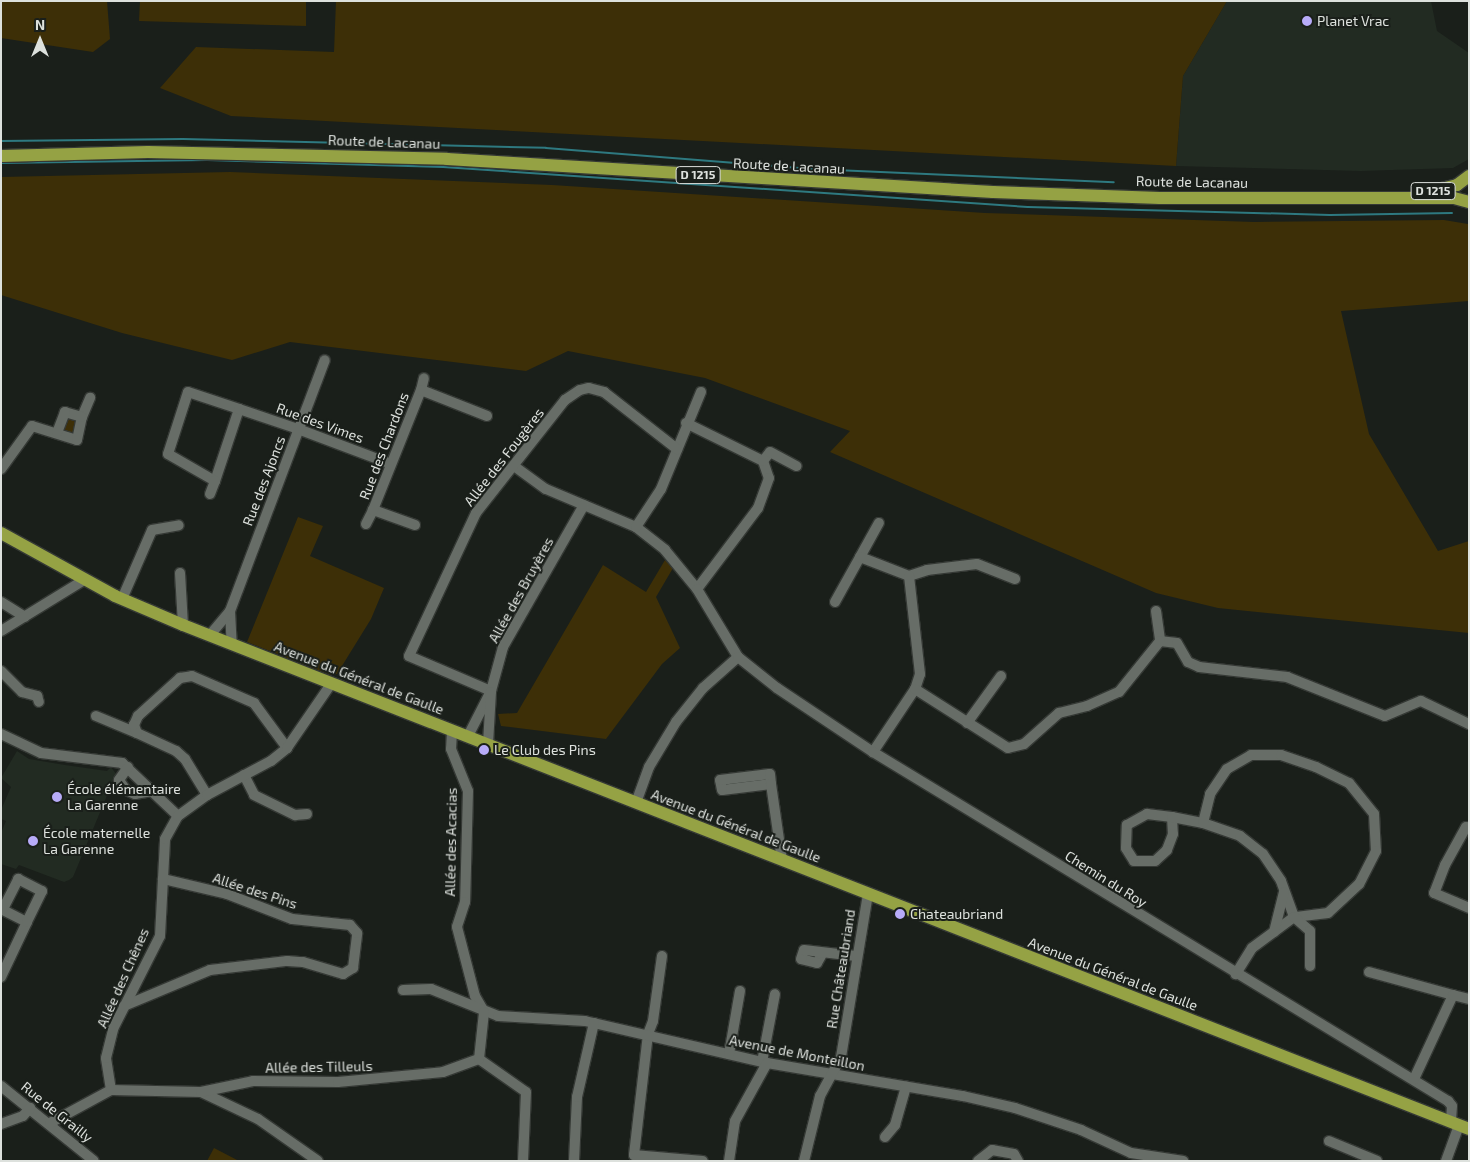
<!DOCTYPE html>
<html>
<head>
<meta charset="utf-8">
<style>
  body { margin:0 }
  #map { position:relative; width:1470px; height:1162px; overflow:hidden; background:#1a1f1a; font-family:"Exo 2",sans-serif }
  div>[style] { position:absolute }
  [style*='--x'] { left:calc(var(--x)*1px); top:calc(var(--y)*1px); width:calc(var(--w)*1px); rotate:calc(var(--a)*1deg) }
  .built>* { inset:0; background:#222b22 }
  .green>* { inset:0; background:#3d2f07 }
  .stream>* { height:2px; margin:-1px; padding:0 1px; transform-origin:1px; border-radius:1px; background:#2e7980 }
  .roads { filter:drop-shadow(1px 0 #353935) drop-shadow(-1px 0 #353935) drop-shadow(0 1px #353935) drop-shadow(0 -1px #353935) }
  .minor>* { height:10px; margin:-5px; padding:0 5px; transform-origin:5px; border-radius:5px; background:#676d67 }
  .major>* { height:12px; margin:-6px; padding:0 6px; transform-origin:6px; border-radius:6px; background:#95a244 }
  .dots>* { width:14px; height:14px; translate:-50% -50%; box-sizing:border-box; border:2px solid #1a1f1a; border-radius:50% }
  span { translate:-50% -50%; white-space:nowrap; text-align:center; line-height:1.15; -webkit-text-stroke:4px #1a1f1a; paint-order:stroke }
  .shield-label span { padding:1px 4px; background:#1a1f1a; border:1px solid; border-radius:4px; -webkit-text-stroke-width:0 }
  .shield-label { font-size:12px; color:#dde1dd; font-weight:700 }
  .poi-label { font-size:14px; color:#dde1dd }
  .left { translate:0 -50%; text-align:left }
  .street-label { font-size:14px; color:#dde1dd }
  .frame { position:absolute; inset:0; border:2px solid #dde1dd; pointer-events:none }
  .north { position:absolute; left:15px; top:15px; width:50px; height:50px; -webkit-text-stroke:4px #1a1f1a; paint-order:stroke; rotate:0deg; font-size:14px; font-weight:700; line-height:20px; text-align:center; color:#dde1dd }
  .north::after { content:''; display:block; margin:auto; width:18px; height:22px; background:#dde1dd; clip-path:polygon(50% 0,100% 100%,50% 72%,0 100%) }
</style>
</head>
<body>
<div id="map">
  <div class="built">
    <div style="clip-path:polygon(1227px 1px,1431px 1px,1437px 31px,1469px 53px,1469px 159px,1453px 168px,1361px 171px,1176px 166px,1183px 76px)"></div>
    <div style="clip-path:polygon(17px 751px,29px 759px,65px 765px,107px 771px,111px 767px,116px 774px,73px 877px,69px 880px,64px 882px,19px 865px,16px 869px,1px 864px,1px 833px,6px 821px,1px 819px,1px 810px,11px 787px,1px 778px)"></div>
  </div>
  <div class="green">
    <div style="clip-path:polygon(1px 1px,107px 1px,110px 39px,93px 52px,1px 38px)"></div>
    <div style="clip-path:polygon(140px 1px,306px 1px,306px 26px,139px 21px)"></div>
    <div style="clip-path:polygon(336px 1px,1227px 1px,1183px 76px,1176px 166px,231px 116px,160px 88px,196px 47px,334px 52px)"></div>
    <div style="clip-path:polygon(230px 172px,552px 185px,985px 213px,1254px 222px,1444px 220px,1468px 224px,1469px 301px,1341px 311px,1369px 434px,1438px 551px,1469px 541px,1469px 633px,1218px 608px,1156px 593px,830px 452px,850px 431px,705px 378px,568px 351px,526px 371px,290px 342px,232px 360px,122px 333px,1px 295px,1px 177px)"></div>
    <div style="clip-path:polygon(66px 417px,78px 419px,76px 434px,65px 435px,62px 427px)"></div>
    <div style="clip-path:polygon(298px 517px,323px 526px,310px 556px,384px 588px,371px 619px,337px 674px,331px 675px,247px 642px)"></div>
    <div style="clip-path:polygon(665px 560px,673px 568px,656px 597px,680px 648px,662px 664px,606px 739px,501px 726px,498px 714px,517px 713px,603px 565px,646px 592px)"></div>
    <div style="clip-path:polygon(214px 1148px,239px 1161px,207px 1161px)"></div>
  </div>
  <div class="stream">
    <div style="--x:1;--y:141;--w:182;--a:-0.6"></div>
    <div style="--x:183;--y:139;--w:363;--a:1.4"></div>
    <div style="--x:546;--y:148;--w:267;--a:4.5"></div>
    <div style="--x:812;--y:169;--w:302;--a:2.5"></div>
    <div style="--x:1;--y:163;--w:206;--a:-0.8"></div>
    <div style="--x:207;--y:160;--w:236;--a:1.7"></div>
    <div style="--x:443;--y:167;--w:586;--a:3.91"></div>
    <div style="--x:1028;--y:207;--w:302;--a:1.5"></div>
    <div style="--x:1330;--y:215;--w:122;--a:-0.9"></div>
  </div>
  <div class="roads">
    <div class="minor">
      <div style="--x:421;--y:390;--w:12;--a:-76"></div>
      <div style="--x:239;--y:409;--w:76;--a:108.4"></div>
      <div style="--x:215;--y:481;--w:54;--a:-150.1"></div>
      <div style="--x:168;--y:454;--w:65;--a:-72.1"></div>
      <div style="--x:188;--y:392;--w:54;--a:18.4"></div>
      <div style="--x:239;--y:409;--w:62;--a:18.7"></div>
      <div style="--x:298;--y:429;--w:99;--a:20.6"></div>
      <div style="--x:82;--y:417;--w:21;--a:-67"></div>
      <div style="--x:686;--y:423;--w:86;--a:26.3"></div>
      <div style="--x:763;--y:461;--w:18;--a:71"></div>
      <div style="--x:769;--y:478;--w:32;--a:110"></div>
      <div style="--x:758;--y:508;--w:101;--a:127"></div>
      <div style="--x:763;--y:461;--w:11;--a:-52"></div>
      <div style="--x:770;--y:452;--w:30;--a:28"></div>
      <div style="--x:514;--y:466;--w:39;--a:36"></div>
      <div style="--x:546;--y:489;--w:98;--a:22.9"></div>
      <div style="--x:636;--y:527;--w:37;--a:38"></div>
      <div style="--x:665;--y:550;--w:50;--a:50.6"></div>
      <div style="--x:697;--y:589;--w:79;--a:58.9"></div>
      <div style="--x:738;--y:657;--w:47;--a:138.5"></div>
      <div style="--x:703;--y:688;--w:43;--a:128.5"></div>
      <div style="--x:676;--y:722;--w:52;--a:121"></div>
      <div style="--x:649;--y:767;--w:38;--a:110"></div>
      <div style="--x:1;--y:469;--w:53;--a:-54.2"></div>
      <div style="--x:32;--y:426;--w:47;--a:17.3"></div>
      <div style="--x:77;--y:440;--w:24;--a:-78"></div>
      <div style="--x:82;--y:417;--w:18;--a:-164"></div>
      <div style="--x:65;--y:412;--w:22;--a:111"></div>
      <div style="--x:210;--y:494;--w:14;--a:-69"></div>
      <div style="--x:366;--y:524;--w:16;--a:-63"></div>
      <div style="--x:415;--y:525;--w:45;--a:-160.3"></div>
      <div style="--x:373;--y:510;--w:129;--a:-68.2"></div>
      <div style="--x:421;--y:390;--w:71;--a:21.5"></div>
      <div style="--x:636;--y:527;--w:45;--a:-56.7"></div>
      <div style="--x:661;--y:489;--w:105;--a:-67.6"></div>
      <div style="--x:860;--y:557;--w:39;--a:-61"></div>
      <div style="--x:180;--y:573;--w:52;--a:86.7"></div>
      <div style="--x:909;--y:576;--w:19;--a:-18"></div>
      <div style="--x:927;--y:570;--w:50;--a:-6.8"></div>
      <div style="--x:977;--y:564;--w:41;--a:21.5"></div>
      <div style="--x:122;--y:599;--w:75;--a:-66.5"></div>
      <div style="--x:152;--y:530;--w:27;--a:-10"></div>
      <div style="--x:1;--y:602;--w:28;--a:32"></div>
      <div style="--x:835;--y:602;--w:51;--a:-60.9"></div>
      <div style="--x:860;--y:557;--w:53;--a:21.2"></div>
      <div style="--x:909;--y:576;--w:99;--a:83.6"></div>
      <div style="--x:920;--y:674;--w:16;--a:108"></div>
      <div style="--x:915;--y:689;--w:76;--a:123.7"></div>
      <div style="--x:230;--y:611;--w:33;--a:87"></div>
      <div style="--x:1156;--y:611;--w:30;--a:82"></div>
      <div style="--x:1160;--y:641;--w:17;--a:7"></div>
      <div style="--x:1177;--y:643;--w:22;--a:60"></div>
      <div style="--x:1188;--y:662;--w:12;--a:24"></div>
      <div style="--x:1199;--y:667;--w:89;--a:6.5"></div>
      <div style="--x:1287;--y:677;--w:105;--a:21.7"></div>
      <div style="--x:1385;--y:716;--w:39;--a:-23"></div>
      <div style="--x:1421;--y:701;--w:53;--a:25.6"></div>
      <div style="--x:1;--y:631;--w:97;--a:-31.6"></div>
      <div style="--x:210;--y:635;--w:31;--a:-50"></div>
      <div style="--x:230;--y:611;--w:268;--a:-69.3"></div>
      <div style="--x:738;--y:657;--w:50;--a:38.5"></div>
      <div style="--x:777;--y:688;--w:115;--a:33.7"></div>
      <div style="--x:873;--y:752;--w:673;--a:31.26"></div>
      <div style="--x:1448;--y:1101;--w:6;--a:51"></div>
      <div style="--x:1452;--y:1106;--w:16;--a:94"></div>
      <div style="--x:1;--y:671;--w:30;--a:45"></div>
      <div style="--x:22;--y:692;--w:16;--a:15"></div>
      <div style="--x:37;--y:696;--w:6;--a:72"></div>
      <div style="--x:915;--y:689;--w:110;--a:32.4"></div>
      <div style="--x:1008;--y:748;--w:16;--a:-14"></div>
      <div style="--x:1024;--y:744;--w:47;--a:-41.5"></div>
      <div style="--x:1059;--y:713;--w:29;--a:-14"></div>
      <div style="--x:1087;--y:706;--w:35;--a:-24"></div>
      <div style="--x:1119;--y:692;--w:65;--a:-51.2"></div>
      <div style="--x:491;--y:691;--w:89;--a:-156.9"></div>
      <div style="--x:409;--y:656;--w:158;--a:-64.9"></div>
      <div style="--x:476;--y:513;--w:144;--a:-51.8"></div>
      <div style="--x:565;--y:400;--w:18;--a:-34"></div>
      <div style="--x:580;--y:390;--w:9;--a:-13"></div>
      <div style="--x:589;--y:388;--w:16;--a:15"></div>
      <div style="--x:604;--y:392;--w:93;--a:38"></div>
      <div style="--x:96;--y:716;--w:44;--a:22.5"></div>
      <div style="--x:967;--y:723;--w:58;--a:-54.1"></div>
      <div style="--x:452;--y:731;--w:18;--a:93"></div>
      <div style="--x:451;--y:749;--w:45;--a:68"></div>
      <div style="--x:468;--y:791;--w:111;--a:91.5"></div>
      <div style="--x:465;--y:902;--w:26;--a:108"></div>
      <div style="--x:457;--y:927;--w:71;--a:75.4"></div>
      <div style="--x:475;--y:996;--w:16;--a:60"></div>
      <div style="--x:1;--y:734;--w:44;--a:25.4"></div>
      <div style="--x:41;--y:753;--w:82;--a:7"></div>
      <div style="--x:122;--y:763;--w:77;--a:43.4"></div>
      <div style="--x:468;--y:736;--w:51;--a:-62.9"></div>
      <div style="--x:491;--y:691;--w:46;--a:-74.7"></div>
      <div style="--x:503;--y:647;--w:163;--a:-60.3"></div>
      <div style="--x:488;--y:744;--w:52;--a:-86.7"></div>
      <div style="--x:128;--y:767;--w:16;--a:125"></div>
      <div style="--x:119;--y:780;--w:12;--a:55"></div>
      <div style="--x:126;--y:790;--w:10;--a:24"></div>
      <div style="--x:135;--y:794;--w:17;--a:-10"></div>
      <div style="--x:244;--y:775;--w:22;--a:63"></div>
      <div style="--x:254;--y:795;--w:46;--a:26"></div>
      <div style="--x:295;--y:815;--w:12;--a:-5"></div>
      <div style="--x:771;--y:784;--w:49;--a:173"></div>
      <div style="--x:722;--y:790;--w:10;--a:-101"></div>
      <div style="--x:720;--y:780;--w:50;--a:-6.8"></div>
      <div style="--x:770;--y:774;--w:10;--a:84"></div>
      <div style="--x:771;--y:784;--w:70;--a:81.8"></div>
      <div style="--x:781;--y:853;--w:7;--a:82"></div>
      <div style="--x:207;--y:795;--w:42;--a:-121.4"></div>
      <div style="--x:185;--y:759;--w:12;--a:-138"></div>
      <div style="--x:176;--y:751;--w:43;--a:-155.2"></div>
      <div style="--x:137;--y:733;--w:9;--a:-111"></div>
      <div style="--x:134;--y:725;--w:10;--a:-66"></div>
      <div style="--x:138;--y:716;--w:57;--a:-42.1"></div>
      <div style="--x:180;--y:678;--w:12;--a:-9"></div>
      <div style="--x:192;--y:676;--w:68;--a:23.5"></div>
      <div style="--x:254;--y:703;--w:56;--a:53.7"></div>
      <div style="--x:1172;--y:817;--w:17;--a:87"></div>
      <div style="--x:1173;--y:834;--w:17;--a:111"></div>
      <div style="--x:1167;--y:850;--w:16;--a:137"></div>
      <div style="--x:1155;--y:861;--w:21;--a:180"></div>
      <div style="--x:1134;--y:861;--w:15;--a:-122"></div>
      <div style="--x:1126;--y:848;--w:23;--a:-88"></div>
      <div style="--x:1127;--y:825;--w:23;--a:-29"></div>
      <div style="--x:1147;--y:814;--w:25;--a:7"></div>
      <div style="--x:1172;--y:817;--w:32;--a:11"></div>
      <div style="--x:1203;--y:823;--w:39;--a:19"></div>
      <div style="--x:1240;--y:836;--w:29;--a:38"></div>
      <div style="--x:1263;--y:854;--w:32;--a:56"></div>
      <div style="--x:1281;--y:881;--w:38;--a:70"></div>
      <div style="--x:1294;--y:917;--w:52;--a:143.6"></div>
      <div style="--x:1252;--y:948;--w:31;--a:122"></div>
      <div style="--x:1203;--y:823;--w:30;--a:-76"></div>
      <div style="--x:1210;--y:794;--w:30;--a:-56"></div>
      <div style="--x:1227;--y:769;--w:28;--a:-30"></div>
      <div style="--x:1251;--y:755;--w:30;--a:0"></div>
      <div style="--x:1281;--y:755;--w:37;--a:19"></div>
      <div style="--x:1316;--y:767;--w:37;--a:26"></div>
      <div style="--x:1349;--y:783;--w:40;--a:51"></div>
      <div style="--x:1374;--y:814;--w:37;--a:87"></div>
      <div style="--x:1376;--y:851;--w:37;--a:117"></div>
      <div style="--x:1359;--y:884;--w:42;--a:136.9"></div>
      <div style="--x:1328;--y:913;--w:34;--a:173"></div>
      <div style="--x:1294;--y:917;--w:21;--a:41"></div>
      <div style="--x:1310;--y:931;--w:35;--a:90"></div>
      <div style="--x:1469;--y:828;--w:3;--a:-162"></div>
      <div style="--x:1466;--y:827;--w:43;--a:118.9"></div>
      <div style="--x:1445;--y:865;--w:30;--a:111"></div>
      <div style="--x:1434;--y:893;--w:38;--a:23"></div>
      <div style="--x:1;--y:909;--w:29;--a:27"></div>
      <div style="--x:27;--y:922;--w:61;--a:115.3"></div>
      <div style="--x:3;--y:909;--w:34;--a:-63"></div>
      <div style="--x:18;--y:879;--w:27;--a:27"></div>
      <div style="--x:42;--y:891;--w:34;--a:116"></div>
      <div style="--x:1274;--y:932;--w:41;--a:-76"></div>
      <div style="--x:819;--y:952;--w:4;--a:63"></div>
      <div style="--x:821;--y:956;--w:8;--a:120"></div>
      <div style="--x:817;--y:963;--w:16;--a:-166"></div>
      <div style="--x:801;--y:959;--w:9;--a:-72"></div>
      <div style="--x:804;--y:950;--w:52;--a:6.6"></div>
      <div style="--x:662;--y:956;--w:66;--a:97.9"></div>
      <div style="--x:653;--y:1021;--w:14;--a:111"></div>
      <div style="--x:648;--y:1034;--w:122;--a:96.6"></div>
      <div style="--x:634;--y:1155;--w:69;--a:5"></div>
      <div style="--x:1369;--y:972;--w:87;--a:15.3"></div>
      <div style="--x:1453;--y:995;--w:93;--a:114.9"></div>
      <div style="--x:403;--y:990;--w:28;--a:-2"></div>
      <div style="--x:431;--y:989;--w:72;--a:21.9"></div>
      <div style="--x:498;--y:1016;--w:87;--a:3.3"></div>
      <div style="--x:585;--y:1021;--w:187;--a:13"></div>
      <div style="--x:767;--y:1063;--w:199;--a:9.6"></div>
      <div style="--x:963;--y:1096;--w:53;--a:13"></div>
      <div style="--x:1015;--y:1108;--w:70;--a:18.4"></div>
      <div style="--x:1081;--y:1130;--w:55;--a:24.7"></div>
      <div style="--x:1131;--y:1153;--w:53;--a:8.7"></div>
      <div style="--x:1453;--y:995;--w:16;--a:14"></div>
      <div style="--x:124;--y:1006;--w:93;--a:-22.7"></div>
      <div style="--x:210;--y:970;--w:78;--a:-6.7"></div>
      <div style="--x:287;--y:961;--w:16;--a:4"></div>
      <div style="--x:303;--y:962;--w:42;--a:16.7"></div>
      <div style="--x:343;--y:974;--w:12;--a:-31"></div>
      <div style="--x:353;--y:968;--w:35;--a:-83"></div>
      <div style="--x:357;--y:933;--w:11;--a:-131"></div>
      <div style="--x:350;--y:925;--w:58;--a:-174.1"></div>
      <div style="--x:292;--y:919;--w:70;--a:-159"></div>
      <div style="--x:227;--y:894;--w:66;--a:-166.8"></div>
      <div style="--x:729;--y:1054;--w:64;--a:-80.1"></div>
      <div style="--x:479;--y:1059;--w:57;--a:35.1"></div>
      <div style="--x:526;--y:1092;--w:69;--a:92.5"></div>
      <div style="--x:762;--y:1062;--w:69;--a:-79.2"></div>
      <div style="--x:1;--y:1086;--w:119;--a:38.9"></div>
      <div style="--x:111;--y:1090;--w:32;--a:-99"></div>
      <div style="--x:106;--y:1058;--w:30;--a:-76"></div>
      <div style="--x:113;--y:1029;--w:104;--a:-63.2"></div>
      <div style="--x:160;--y:936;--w:97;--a:-87"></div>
      <div style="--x:165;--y:839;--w:26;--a:-61"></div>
      <div style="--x:178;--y:816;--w:36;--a:-36"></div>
      <div style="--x:207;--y:795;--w:72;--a:-28"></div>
      <div style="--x:271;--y:761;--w:21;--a:-39"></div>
      <div style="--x:287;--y:748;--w:78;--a:-55.5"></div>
      <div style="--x:201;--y:1092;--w:63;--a:25.3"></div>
      <div style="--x:258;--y:1119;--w:73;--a:35"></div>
      <div style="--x:50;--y:1123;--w:69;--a:-28.4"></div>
      <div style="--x:111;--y:1090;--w:90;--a:1.3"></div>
      <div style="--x:201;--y:1092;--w:53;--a:-11.9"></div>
      <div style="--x:253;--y:1081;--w:85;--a:0.7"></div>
      <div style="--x:338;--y:1082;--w:105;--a:-5.4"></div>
      <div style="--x:443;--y:1072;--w:38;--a:-20"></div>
      <div style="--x:479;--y:1059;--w:47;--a:-83.9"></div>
      <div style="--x:1;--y:1124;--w:23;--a:-20"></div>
      <div style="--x:23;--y:1116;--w:11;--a:-49"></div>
      <div style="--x:885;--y:1137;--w:16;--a:-50"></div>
      <div style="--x:895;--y:1125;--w:40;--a:-74"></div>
      <div style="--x:1329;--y:1141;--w:52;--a:22.6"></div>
      <div style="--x:574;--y:1161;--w:64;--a:-87.3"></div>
      <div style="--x:577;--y:1097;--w:76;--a:-77.1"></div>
      <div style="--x:729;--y:1161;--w:40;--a:-81.5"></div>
      <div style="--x:735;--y:1121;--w:66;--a:-61.1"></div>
      <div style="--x:804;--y:1161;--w:67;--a:-76.2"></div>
      <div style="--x:820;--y:1096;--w:44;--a:-61.7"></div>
      <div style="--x:841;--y:1057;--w:165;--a:-80.6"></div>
      <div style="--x:978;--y:1161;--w:18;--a:-38"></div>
      <div style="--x:992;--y:1150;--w:22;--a:10"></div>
      <div style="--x:1014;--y:1154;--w:8;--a:60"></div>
      <div style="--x:1446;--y:1161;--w:37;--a:-70"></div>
    </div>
    <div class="major">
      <div style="--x:1;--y:156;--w:147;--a:-1.6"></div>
      <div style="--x:148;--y:152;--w:299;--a:1.3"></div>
      <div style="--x:447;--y:159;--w:547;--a:3.46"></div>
      <div style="--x:993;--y:192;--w:167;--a:2.1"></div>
      <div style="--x:1160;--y:198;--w:294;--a:0"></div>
      <div style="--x:1454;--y:198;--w:16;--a:15"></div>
      <div style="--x:1429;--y:192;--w:29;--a:-14"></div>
      <div style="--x:1457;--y:185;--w:15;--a:-37"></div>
      <div style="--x:1;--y:533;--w:130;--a:28.9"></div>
      <div style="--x:115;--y:596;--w:74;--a:23.1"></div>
      <div style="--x:183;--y:625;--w:1381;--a:21.4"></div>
    </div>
  </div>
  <div class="dots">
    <div style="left:1307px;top:21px;background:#b7abf8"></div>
    <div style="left:484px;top:750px;background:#b7abf8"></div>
    <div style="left:57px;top:797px;background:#b7abf8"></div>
    <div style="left:33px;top:841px;background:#b7abf8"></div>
    <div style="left:900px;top:914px;background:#b7abf8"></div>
  </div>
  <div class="shield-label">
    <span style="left:698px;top:175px">D 1215</span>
    <span style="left:1433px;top:191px">D 1215</span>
  </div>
  <div class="poi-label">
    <span class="left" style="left:1317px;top:21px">Planet Vrac</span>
    <span class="left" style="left:494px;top:750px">Le Club des Pins</span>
    <span class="left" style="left:67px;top:797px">École élémentaire<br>La Garenne</span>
    <span class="left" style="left:43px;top:841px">École maternelle<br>La Garenne</span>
    <span class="left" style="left:910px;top:914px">Chateaubriand</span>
  </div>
  <div class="street-label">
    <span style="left:384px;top:142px;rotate:2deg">Route de Lacanau</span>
    <span style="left:789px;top:166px;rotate:3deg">Route de Lacanau</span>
    <span style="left:1192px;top:182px;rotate:1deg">Route de Lacanau</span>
    <span style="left:320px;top:423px;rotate:20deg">Rue des Vimes</span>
    <span style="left:384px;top:446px;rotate:-69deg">Rue des Chardons</span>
    <span style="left:504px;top:457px;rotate:-52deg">Allée des Fougères</span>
    <span style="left:264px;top:481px;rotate:-69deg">Rue des Ajoncs</span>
    <span style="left:521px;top:590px;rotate:-61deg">Allée des Bruyères</span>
    <span style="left:359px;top:678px;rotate:21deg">Avenue du Général de Gaulle</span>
    <span style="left:736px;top:826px;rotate:21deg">Avenue du Général de Gaulle</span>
    <span style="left:451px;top:842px;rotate:-89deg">Allée des Acacias</span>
    <span style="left:1106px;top:879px;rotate:32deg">Chemin du Roy</span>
    <span style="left:255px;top:891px;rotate:18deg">Allée des Pins</span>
    <span style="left:841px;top:969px;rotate:-81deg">Rue Châteaubriand</span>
    <span style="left:1113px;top:974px;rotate:21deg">Avenue du Général de Gaulle</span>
    <span style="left:123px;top:978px;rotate:-66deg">Allée des Chênes</span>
    <span style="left:797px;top:1053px;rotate:11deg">Avenue de Monteillon</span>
    <span style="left:319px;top:1067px;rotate:-1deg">Allée des Tilleuls</span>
    <span style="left:57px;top:1112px;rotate:39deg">Rue de Grailly</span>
  </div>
  <div class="frame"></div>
  <div class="north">N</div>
</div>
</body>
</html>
